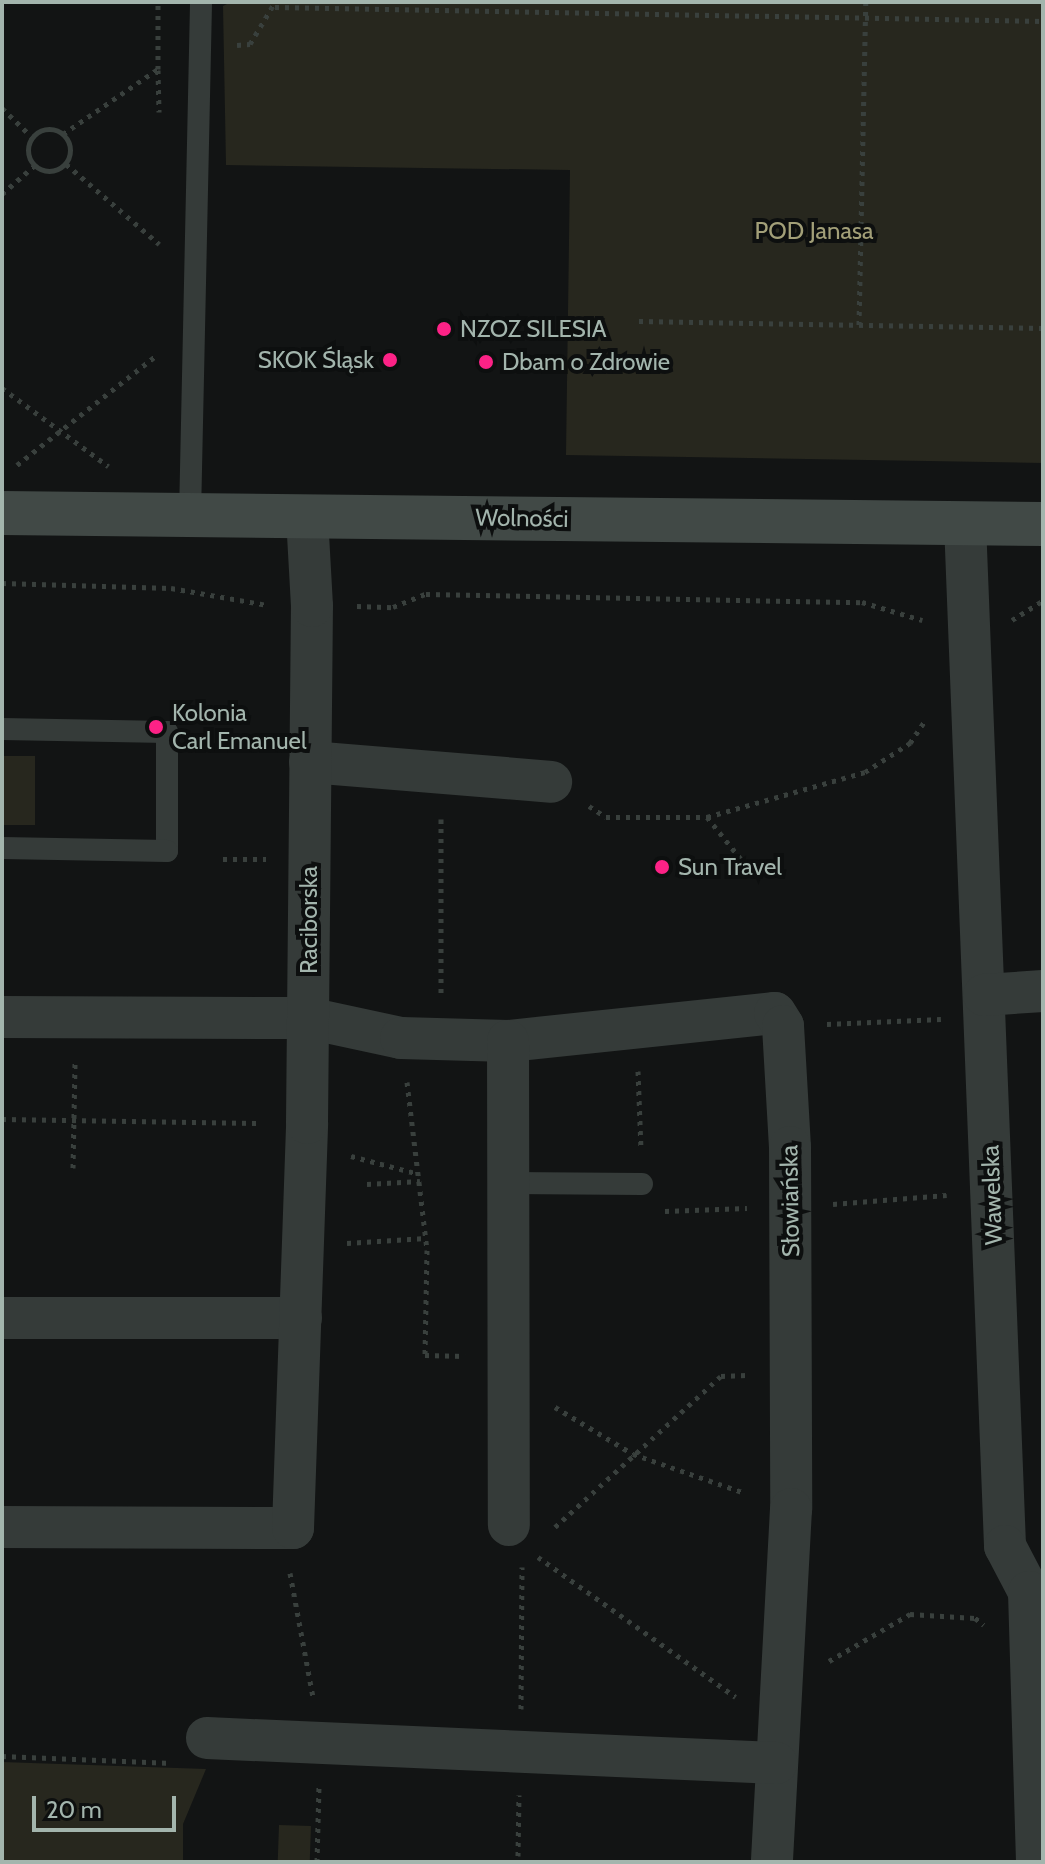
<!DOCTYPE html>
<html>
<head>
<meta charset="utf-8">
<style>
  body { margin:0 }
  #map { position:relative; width:1045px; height:1864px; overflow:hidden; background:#121414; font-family:Cabin,sans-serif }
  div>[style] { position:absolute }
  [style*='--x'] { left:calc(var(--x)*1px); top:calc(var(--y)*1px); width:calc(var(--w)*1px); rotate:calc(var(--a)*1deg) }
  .green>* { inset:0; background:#27271e; transform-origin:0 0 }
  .path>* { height:5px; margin-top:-2.5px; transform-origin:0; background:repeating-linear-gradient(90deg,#39403d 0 4px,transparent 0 10px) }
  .path>.ring { margin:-2.5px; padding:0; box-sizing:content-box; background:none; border:5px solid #39403d; border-radius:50% }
  .lane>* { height:22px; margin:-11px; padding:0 11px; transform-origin:11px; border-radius:11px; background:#353b39 }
  .street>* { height:42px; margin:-21px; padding:0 21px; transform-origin:21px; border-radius:21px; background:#353b39 }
  .secondary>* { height:44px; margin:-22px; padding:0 22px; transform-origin:22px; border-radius:22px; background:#414946 }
  .dots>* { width:22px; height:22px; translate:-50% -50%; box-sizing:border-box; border:4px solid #0d0f0f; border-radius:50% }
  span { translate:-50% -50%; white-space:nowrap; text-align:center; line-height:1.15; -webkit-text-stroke:8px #0d0f0f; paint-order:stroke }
  .park-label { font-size:24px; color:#a29f78 }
  .poi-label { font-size:24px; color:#a3b5ad }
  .left { translate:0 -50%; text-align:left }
  .right { translate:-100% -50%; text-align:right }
  .street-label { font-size:24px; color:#a3b5ad }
  .frame { position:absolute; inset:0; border:4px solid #a3b5ad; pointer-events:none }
  .scale { position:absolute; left:32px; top:1796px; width:144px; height:36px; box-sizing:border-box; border:4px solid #a3b5ad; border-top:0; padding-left:10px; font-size:24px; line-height:28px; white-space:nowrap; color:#a3b5ad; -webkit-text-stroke:6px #0d0f0f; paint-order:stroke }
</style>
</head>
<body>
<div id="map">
  <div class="green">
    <div style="clip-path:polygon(231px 2px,1043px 2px,1043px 463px,566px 455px,570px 170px,226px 165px,223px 6px)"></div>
    <div style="left:2px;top:756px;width:33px;height:69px"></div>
    <div style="clip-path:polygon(2px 1762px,206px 1769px,183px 1824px,183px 1862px,2px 1862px)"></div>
    <div style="left:279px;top:1825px;width:32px;height:37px;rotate:2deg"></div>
  </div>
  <div class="path">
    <div style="--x:275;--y:7;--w:768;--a:1.04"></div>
    <div style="--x:237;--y:45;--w:13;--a:-4"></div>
    <div style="--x:250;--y:44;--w:49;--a:-59.2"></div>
    <div style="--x:158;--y:70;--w:42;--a:88.6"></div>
    <div style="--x:2;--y:108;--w:42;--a:44"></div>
    <div class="ring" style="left:28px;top:129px;width:37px;height:37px"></div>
    <div style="--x:63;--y:134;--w:115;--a:-34.4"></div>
    <div style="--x:158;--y:69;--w:67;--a:-90"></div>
    <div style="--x:66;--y:164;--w:123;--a:40.7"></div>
    <div style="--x:2;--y:194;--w:43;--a:-41.2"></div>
    <div style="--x:639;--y:321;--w:404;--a:1"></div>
    <div style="--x:859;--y:325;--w:323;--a:-88.8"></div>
    <div style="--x:2;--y:388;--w:132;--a:36.3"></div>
    <div style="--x:17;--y:465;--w:178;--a:-38.2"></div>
    <div style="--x:2;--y:583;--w:169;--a:1.7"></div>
    <div style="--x:171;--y:588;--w:97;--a:10"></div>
    <div style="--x:357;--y:606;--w:36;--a:2"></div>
    <div style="--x:393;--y:607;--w:35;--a:-22"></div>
    <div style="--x:426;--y:594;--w:436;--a:1.1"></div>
    <div style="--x:862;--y:602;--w:63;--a:16.7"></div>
    <div style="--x:1012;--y:620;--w:36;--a:-32"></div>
    <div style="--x:589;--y:806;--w:20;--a:33"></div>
    <div style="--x:606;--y:817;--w:101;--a:0"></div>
    <div style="--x:707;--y:817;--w:73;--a:51.1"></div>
    <div style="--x:707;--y:817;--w:164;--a:-15.9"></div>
    <div style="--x:865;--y:772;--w:54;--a:-32.8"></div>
    <div style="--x:910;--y:743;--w:29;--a:-56"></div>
    <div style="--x:223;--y:859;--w:43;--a:0"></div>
    <div style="--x:441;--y:993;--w:174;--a:-90"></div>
    <div style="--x:827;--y:1024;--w:114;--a:-2.5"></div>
    <div style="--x:638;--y:1071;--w:78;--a:87.8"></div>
    <div style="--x:407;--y:1082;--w:169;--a:83.2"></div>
    <div style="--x:427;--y:1250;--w:105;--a:91.1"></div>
    <div style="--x:425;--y:1355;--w:40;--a:1.4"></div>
    <div style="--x:2;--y:1119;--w:260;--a:0.9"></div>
    <div style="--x:351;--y:1156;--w:70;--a:14.8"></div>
    <div style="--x:73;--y:1168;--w:106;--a:-88.9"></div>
    <div style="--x:367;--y:1184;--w:53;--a:-3.2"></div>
    <div style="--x:833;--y:1204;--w:114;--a:-4.5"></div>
    <div style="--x:665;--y:1211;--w:82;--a:-2.1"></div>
    <div style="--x:347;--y:1243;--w:79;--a:-3.6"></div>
    <div style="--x:555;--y:1407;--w:91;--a:31.1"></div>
    <div style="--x:633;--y:1454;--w:119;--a:19.2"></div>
    <div style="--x:555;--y:1527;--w:224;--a:-42.3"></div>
    <div style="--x:721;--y:1376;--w:26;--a:-2"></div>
    <div style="--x:538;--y:1557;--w:242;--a:35.3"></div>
    <div style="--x:290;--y:1573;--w:126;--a:79.5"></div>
    <div style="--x:829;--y:1661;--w:94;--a:-30.1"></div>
    <div style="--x:910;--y:1614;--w:65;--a:3.5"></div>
    <div style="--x:975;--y:1618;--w:11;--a:38"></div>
    <div style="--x:521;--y:1709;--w:142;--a:-89.6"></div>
    <div style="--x:2;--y:1756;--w:170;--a:2.4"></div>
    <div style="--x:518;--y:1856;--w:61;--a:-89.1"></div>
    <div style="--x:317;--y:1862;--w:75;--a:-88.5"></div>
  </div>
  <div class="lane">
    <div style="--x:190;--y:516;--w:514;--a:-88.77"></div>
    <div style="--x:2;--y:729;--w:165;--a:1"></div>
    <div style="--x:167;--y:732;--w:119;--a:90"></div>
    <div style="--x:167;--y:851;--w:165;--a:-179"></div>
    <div style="--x:510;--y:1183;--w:132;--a:0.4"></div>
  </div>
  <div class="street">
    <div style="--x:965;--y:523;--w:1024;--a:87.76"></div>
    <div style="--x:1005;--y:1546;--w:52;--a:62.4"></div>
    <div style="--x:1029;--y:1592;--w:270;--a:88.3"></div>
    <div style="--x:310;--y:762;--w:242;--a:4.7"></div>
    <div style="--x:984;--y:995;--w:59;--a:-3.9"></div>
    <div style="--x:2;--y:1017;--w:306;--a:0.2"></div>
    <div style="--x:308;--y:1018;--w:95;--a:12.1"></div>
    <div style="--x:401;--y:1038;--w:107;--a:1.6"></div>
    <div style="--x:508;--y:1041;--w:268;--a:-6"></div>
    <div style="--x:775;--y:1013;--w:15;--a:58"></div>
    <div style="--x:783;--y:1026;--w:121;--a:86.7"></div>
    <div style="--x:790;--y:1147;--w:362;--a:89.8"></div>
    <div style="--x:791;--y:1509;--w:354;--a:93.1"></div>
    <div style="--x:508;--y:1041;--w:484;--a:89.9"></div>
    <div style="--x:2;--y:1318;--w:299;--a:0"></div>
    <div style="--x:2;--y:1527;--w:291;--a:0.2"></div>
    <div style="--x:293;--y:1528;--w:405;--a:-88"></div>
    <div style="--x:307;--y:1123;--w:517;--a:-89.45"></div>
    <div style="--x:312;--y:606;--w:90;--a:-93.2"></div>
    <div style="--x:207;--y:1738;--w:570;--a:2.52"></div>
  </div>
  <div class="secondary">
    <div style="--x:2;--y:513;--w:1041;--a:0.61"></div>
  </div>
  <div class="dots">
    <div style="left:444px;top:329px;background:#fc2286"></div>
    <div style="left:390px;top:360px;background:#fc2286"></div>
    <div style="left:486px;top:362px;background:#fc2286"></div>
    <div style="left:156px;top:727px;background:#fc2286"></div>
    <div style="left:662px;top:867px;background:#fc2286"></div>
  </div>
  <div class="park-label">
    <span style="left:814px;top:231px">POD Janasa</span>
  </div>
  <div class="poi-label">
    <span class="left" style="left:460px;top:329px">NZOZ SILESIA</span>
    <span class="right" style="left:374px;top:360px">SKOK Śląsk</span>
    <span class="left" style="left:502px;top:362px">Dbam o Zdrowie</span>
    <span class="left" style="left:172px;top:727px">Kolonia<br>Carl Emanuel</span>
    <span class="left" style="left:678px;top:867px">Sun Travel</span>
  </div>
  <div class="street-label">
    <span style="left:522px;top:518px;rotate:1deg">Wolności</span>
    <span style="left:309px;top:920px;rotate:-90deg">Raciborska</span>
    <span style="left:992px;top:1195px;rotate:-92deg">Wawelska</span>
    <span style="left:790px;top:1201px;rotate:-91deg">Słowiańska</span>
  </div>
  <div class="frame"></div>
  <div class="scale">20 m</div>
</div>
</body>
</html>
